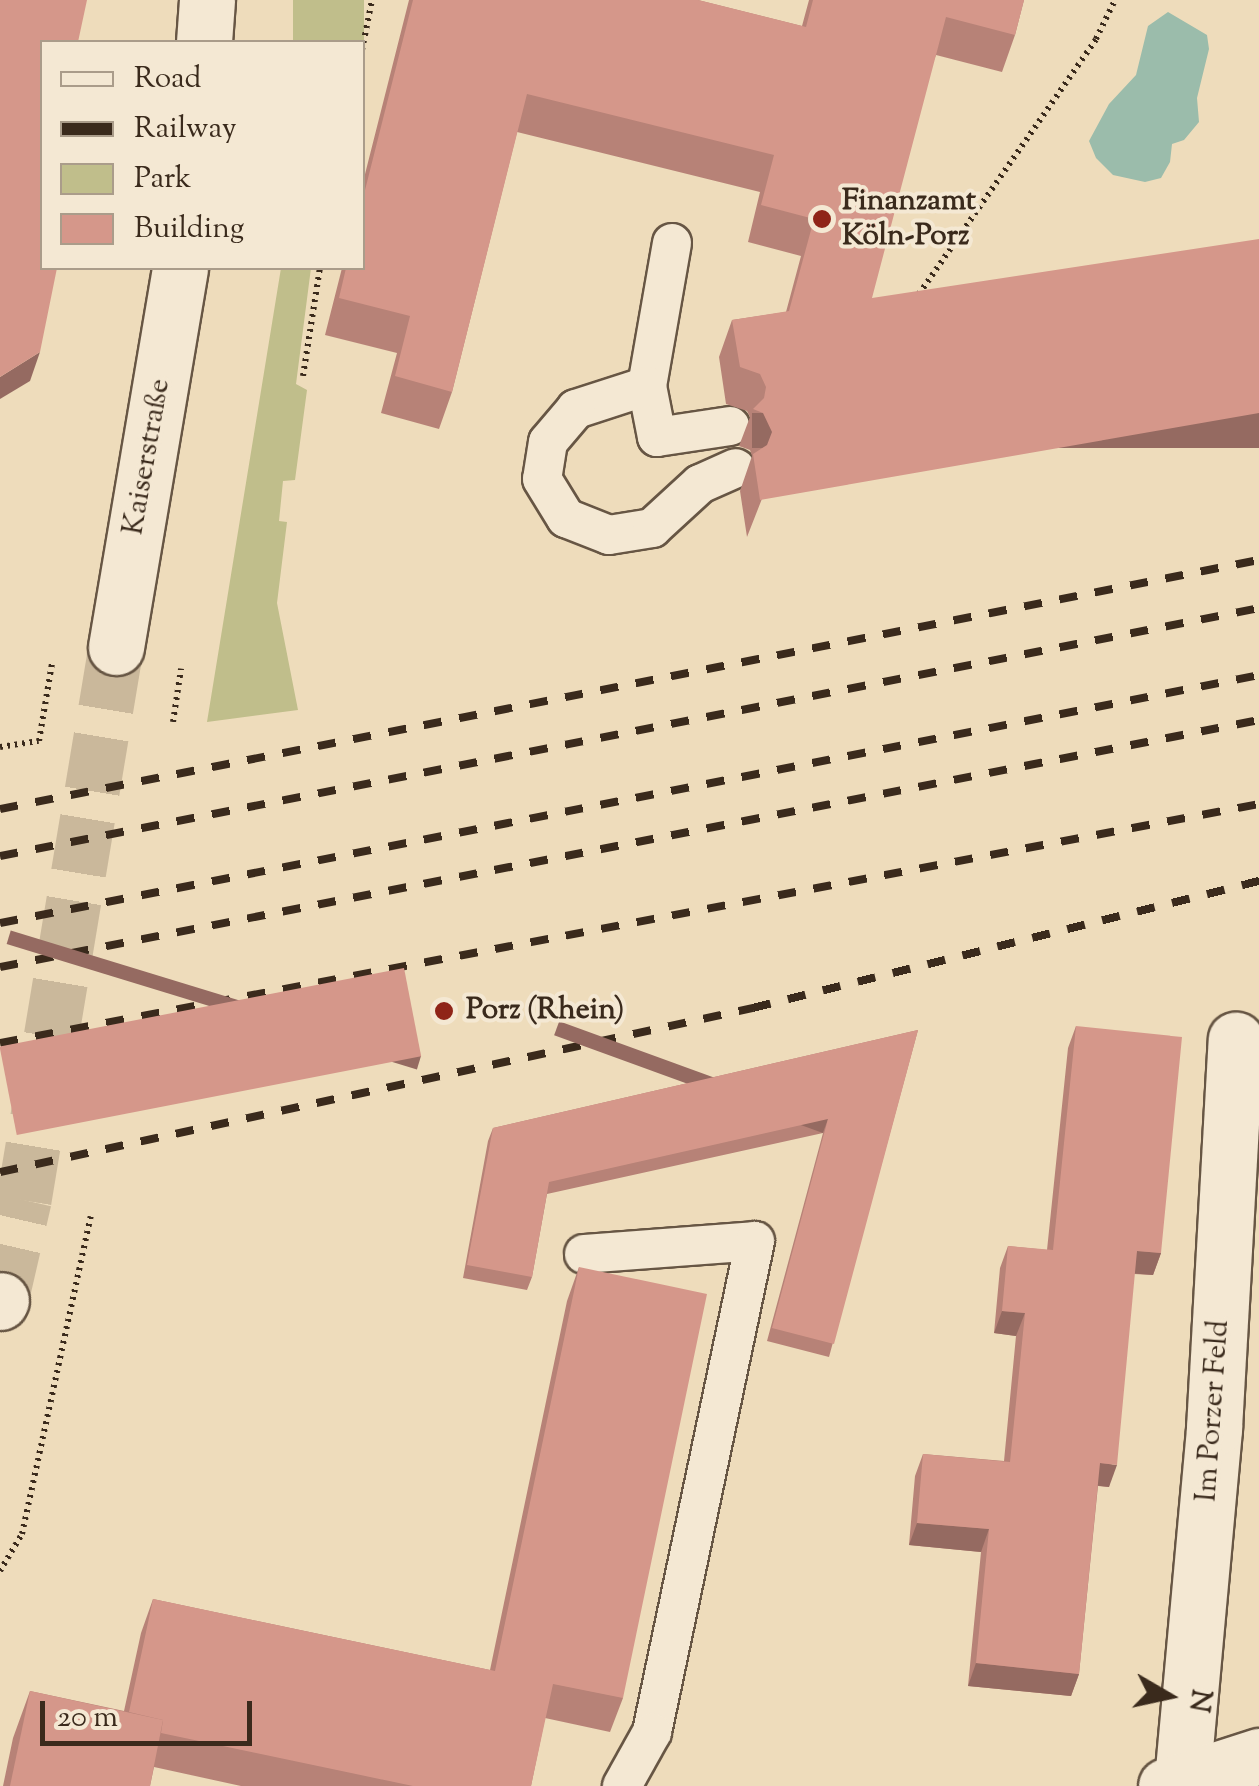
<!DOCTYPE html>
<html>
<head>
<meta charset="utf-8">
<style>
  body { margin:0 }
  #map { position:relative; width:1259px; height:1786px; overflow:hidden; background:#eedcbb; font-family:"Sorts Mill Goudy",serif }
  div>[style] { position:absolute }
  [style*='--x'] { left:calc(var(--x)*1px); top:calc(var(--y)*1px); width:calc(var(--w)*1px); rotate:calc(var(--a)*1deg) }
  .green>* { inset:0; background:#c0be8b; transform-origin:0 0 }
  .water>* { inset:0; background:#9bbcab }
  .secondary-tunnel>* { height:55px; margin-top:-27.5px; transform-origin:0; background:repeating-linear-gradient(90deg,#cab89b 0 55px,transparent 0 83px) }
  .path>* { height:6px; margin-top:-3px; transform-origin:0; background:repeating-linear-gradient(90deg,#3a2a1c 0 2.5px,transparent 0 7.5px) }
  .roads { filter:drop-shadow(2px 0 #675644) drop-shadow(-2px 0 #675644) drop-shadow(0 2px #675644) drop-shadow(0 -2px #675644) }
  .service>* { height:38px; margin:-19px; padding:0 19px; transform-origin:19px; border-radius:19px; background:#f4e8d3 }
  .minor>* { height:55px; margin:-27.5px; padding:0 27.5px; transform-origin:27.5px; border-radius:27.5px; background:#f4e8d3 }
  .secondary>* { height:55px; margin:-27.5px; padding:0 27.5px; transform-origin:27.5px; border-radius:27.5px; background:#f4e8d3 }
  .rail>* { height:8px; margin-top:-4px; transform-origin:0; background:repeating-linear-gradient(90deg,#3a2a1c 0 18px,transparent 0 36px) }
  .wall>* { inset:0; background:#b78277 }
  .shaded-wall>* { inset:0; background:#956a61; transform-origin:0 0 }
  .building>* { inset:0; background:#d5978a; transform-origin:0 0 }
  .dots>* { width:28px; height:28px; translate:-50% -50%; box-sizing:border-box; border:5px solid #f4e8d3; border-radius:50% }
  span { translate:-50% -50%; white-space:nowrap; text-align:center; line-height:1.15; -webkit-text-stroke:8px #f4e8d3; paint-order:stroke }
  .poi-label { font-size:30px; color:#3a2a1c; font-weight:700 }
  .left { translate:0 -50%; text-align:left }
  .street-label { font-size:30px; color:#3a2a1c }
  .legend { position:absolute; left:40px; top:40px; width:325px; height:230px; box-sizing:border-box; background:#f4e8d3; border:2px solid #aa9c8a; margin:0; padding:12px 18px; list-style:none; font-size:30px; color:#3a2a1c }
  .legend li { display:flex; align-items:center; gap:20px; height:50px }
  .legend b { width:50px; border:2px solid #aa9c8a }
  .north { position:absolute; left:1119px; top:1646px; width:100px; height:100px; -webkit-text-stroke:8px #f4e8d3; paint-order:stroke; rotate:99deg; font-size:28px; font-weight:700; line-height:40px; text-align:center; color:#3a2a1c }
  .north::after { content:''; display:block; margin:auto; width:35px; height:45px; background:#3a2a1c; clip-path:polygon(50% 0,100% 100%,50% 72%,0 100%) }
  .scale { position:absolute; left:40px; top:1701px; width:212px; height:45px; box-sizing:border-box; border:5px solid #3a2a1c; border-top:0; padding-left:12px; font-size:30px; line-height:35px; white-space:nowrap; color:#3a2a1c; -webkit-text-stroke:8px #f4e8d3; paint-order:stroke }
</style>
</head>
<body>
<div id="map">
  <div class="green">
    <div style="left:293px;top:0;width:71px;height:42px"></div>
    <div style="clip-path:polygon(281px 268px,311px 268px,296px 384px,307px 390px,295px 480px,283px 481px,279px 521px,287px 522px,277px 603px,298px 710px,207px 722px)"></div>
  </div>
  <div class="water">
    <div style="clip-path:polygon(1168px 12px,1207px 35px,1209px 49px,1197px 98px,1199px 122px,1184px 140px,1172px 144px,1170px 162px,1161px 178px,1145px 182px,1113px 175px,1096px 158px,1089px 141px,1109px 104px,1136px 75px,1148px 26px)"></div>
  </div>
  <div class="secondary-tunnel">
    <div style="--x:1;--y:1300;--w:103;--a:-77"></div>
    <div style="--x:24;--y:1200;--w:561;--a:-80.55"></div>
  </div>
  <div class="path">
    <div style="--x:362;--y:50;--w:51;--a:-78.7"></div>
    <div style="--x:919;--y:294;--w:310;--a:-55.2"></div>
    <div style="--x:1096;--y:39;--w:43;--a:-64"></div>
    <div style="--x:303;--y:376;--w:109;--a:-81.1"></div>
    <div style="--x:173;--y:722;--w:54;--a:-81.4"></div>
    <div style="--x:0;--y:747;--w:39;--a:-9"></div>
    <div style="--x:39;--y:741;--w:79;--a:-80.5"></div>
    <div style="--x:0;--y:1571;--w:43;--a:-59.3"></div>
    <div style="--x:22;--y:1534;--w:325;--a:-77.8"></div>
  </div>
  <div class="roads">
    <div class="service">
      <div style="--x:672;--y:243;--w:145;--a:99.9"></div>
      <div style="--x:647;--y:386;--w:52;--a:78.9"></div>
      <div style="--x:657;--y:437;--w:74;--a:-8.6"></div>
      <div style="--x:647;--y:386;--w:75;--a:162.1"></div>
      <div style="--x:576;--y:409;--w:43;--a:130.3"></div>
      <div style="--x:548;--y:442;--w:37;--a:99"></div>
      <div style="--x:542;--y:479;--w:46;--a:58.4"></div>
      <div style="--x:566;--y:518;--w:46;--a:21.6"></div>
      <div style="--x:609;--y:535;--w:44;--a:-9.2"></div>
      <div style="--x:652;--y:528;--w:65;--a:-42.5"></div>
      <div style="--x:700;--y:484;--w:39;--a:-24"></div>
      <div style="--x:584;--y:1254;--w:171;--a:-4.3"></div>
      <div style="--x:755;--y:1241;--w:502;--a:101.85"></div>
      <div style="--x:652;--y:1732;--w:62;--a:119.1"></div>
    </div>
    <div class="minor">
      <div style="--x:1182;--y:1781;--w:354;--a:-84.8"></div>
      <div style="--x:1214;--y:1428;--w:389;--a:-86.8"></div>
      <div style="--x:1166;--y:1786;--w:98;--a:-17.9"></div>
    </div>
    <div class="secondary">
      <div style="--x:204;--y:42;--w:42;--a:-85.9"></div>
      <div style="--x:116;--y:647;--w:384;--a:-80.4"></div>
      <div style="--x:0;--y:1302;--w:2;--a:-63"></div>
    </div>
  </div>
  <div class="rail">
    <div style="--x:0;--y:809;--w:1283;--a:-11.19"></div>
    <div style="--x:0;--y:856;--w:1283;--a:-11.14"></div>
    <div style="--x:0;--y:923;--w:1283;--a:-11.14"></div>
    <div style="--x:0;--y:967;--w:1283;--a:-11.1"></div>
    <div style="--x:0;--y:1043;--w:1281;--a:-10.75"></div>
    <div style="--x:0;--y:1172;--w:771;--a:-12.29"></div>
    <div style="--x:753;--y:1008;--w:522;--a:-14.09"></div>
  </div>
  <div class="wall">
    <div style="clip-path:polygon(409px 0,698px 0,802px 26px,809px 0,1024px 0,1015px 35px,1002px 72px,936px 55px,747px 537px,740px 491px,752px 456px,750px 450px,739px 446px,750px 417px,747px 411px,726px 404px,719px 357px,732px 320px,786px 312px,801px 256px,748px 242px,760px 192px,517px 132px,452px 392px,439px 429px,381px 413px,397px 353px,325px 335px,342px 268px,362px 268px,362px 186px)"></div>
    <div style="clip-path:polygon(1076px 1026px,1161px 1253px,1153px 1275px,1134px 1274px,1109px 1487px,1098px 1486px,1079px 1674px,1071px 1696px,968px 1686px,981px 1552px,909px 1545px,915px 1476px,923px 1454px,1004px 1461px,1016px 1336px,994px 1333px,1000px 1268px,1008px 1246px,1047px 1250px,1068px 1048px)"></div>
    <div style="clip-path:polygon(918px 1030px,829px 1357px,767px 1341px,823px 1133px,547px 1194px,532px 1277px,527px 1290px,463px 1278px,488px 1141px,493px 1128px)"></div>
    <div style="clip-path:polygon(579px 1267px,623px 1698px,610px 1732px,545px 1718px,531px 1786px,241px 1786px,154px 1767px,150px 1786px,3px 1786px,13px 1738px,30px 1691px,124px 1711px,141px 1633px,153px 1599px,490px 1670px,567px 1301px)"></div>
  </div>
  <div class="shaded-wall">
    <div style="clip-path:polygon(40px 352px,30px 381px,0 399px,0 377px)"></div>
    <div style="left:1259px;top:413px;width:35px;height:507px;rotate:90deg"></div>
    <div style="left:421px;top:1056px;width:14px;height:429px;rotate:107deg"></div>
    <div style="left:828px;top:1119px;width:15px;height:286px;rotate:110deg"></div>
    <div style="clip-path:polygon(1137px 1251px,1161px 1253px,1153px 1275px,1128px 1273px)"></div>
    <div style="clip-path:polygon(1002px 1311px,1025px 1313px,1016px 1336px,994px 1333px)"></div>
    <div style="clip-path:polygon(1100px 1463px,1117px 1465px,1109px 1487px,1092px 1485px)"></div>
    <div style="clip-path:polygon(917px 1523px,989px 1529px,981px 1552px,909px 1545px)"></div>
    <div style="clip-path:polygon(976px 1663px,1079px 1674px,1071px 1696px,968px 1686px)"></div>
  </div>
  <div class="building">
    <div style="clip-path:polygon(0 0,87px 0,78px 42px,42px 42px,42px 268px,57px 268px,40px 352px,0 377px)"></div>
    <div style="clip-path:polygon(413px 0,698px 0,806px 27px,813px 0,1024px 0,1015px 35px,946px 17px,872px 298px,1259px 239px,1259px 413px,760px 500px,753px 454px,767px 445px,772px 432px,763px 413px,753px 409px,764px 398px,766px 387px,760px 374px,740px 367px,732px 320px,789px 311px,814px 219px,761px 205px,774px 155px,527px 94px,452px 392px,395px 376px,410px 316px,339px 298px,346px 268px,362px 268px,362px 202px)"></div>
    <div style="left:404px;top:968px;width:90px;height:412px;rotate:79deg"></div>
    <div style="clip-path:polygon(1076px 1026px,1182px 1037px,1161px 1253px,1137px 1251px,1117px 1465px,1100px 1463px,1079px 1674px,976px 1663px,989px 1529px,917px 1523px,923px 1454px,1010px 1462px,1025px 1313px,1002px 1311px,1008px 1246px,1053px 1250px)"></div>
    <div style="clip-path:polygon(918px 1030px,834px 1344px,772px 1328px,828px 1119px,549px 1182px,532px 1277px,467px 1265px,493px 1128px)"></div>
    <div style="clip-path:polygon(579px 1267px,707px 1294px,623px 1698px,553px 1684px,531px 1786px,413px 1786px,161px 1733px,163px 1720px,129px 1712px,153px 1599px,495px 1671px)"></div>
    <div style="clip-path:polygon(30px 1691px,163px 1720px,150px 1786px,10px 1786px)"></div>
  </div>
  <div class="dots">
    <div style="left:822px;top:219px;background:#8f2418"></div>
    <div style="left:444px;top:1011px;background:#8f2418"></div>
  </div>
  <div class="poi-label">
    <span class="left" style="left:842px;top:219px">Finanzamt<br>Köln-Porz</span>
    <span class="left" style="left:466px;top:1011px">Porz (Rhein)</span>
  </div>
  <div class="street-label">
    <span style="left:148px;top:457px;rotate:-80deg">Kaiserstraße</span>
    <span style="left:1214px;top:1411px;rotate:-86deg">Im Porzer Feld</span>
  </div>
  <ul class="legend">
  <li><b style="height:12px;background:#f4e8d3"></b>Road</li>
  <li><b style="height:12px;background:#3a2a1c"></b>Railway</li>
  <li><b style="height:28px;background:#c0be8b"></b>Park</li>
  <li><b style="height:28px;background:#d5978a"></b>Building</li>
  </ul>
  <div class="north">N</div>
  <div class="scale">20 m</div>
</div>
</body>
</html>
